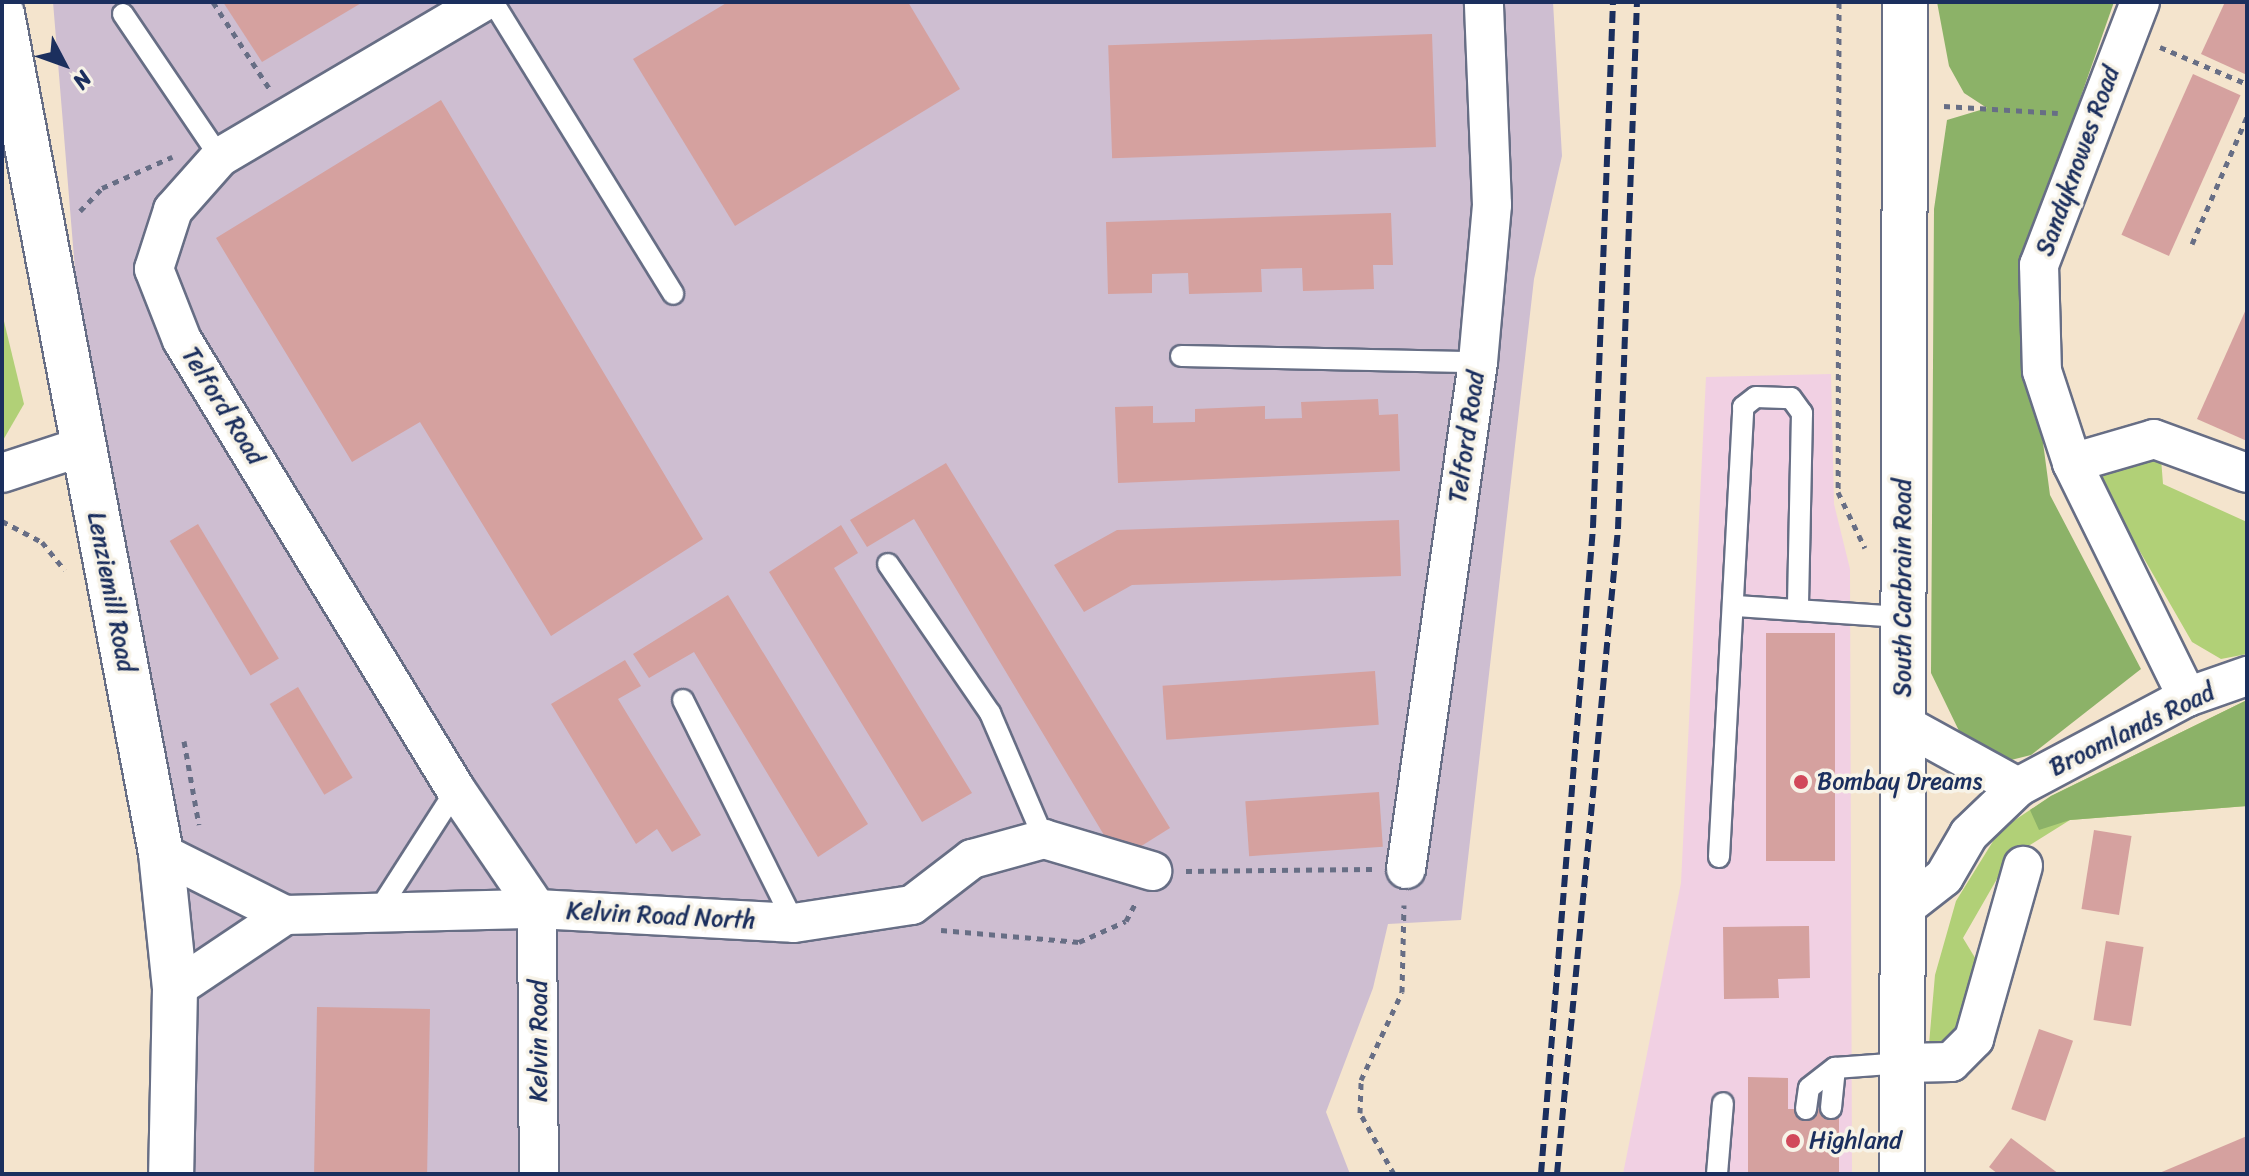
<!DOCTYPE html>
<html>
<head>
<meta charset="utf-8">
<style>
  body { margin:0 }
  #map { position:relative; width:2249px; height:1176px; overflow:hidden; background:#f4e4cd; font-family:Sriracha,sans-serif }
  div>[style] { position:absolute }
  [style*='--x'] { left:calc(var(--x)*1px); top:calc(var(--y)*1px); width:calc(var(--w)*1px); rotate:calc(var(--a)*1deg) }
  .built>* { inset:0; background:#f1d0e3 }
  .industrial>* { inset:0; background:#cebed1 }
  .green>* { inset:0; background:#b1d077 }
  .forest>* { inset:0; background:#8cb268 }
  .building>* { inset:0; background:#d5a19f; transform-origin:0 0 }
  .path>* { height:5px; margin-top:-2.5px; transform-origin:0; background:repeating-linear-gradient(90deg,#676e85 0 6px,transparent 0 12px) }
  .roads { filter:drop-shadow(2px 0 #676e85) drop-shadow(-2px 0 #676e85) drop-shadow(0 2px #676e85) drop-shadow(0 -2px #676e85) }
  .service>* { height:20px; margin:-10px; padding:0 10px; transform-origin:10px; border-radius:10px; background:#fff }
  .minor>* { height:38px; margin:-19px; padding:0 19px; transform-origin:19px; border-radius:19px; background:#fff }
  .tertiary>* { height:44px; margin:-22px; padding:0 22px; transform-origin:22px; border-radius:22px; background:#fff }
  .secondary>* { height:44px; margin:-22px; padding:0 22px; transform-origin:22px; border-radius:22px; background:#fff }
  .rail>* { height:6px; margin-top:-3px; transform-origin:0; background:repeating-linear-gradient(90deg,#1b2f5e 0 12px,transparent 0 18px) }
  .dots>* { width:22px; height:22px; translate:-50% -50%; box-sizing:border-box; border:4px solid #f7f3e8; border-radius:50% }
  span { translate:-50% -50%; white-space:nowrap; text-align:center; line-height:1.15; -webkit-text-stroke:7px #f7f3e8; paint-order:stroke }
  .street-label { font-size:24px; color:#1b2f5e }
  .poi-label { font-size:24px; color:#1b2f5e }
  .left { translate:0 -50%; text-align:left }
  .frame { position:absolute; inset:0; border:4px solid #1b2f5e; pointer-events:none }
  .north { position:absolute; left:24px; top:24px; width:80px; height:80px; -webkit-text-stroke:6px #f7f3e8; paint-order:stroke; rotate:131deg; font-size:22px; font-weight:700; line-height:32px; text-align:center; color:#1b2f5e }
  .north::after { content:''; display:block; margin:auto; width:28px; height:36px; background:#1b2f5e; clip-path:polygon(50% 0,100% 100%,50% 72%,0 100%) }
</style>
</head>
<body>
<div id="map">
  <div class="built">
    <div style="clip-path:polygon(1831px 374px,1834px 504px,1850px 569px,1852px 1174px,1623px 1174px,1681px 883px,1706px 377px)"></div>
  </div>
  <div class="industrial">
    <div style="clip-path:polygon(53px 2px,1553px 2px,1562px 156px,1534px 279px,1461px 920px,1388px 924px,1373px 988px,1326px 1112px,1350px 1174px,174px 1174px,76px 282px)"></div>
  </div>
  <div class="green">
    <div style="clip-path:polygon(2px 313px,24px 404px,2px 442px)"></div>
    <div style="clip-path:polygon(2125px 457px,2161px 458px,2163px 484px,2247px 522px,2247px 654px,2221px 659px,2192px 642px,2100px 482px,2109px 465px)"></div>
    <div style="clip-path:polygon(2247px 700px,2247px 806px,2070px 820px,2009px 858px,1963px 938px,1980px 966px,1956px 1043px,1929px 1044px,1935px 975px,1956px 901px,2000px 830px,2051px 796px)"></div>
  </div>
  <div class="forest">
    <div style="clip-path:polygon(1937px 2px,2114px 2px,2020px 270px,2050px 495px,2141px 669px,2031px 755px,2007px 761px,1961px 735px,1931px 673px,1934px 209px,1947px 120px,1987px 108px,1964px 93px,1949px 66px)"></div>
    <div style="clip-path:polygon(2247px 700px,2247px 806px,2070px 820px,2039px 830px,2030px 810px,2051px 796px)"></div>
  </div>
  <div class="building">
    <div style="clip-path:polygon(223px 2px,363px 2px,262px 62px)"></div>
    <div style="clip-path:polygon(728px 2px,908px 2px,960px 89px,735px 226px,633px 59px)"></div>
    <div style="clip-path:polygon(2225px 2px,2247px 2px,2247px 75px,2201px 54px)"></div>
    <div style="left:1432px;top:34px;width:113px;height:324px;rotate:88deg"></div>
    <div style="left:2193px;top:74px;width:52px;height:176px;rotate:24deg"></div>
    <div style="clip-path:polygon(441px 100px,703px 539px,551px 636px,420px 422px,352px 462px,216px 238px)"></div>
    <div style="clip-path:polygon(1391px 213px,1393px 265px,1373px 265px,1374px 289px,1303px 291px,1302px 268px,1261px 269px,1262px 292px,1189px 294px,1188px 273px,1152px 274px,1152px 293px,1108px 294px,1106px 222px)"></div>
    <div style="clip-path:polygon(2247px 307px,2247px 441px,2197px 419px)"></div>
    <div style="clip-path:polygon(1378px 399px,1379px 415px,1398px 414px,1400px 471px,1118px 483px,1115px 407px,1153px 406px,1153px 423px,1195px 422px,1195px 409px,1265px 406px,1265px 419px,1302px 418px,1301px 402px)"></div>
    <div style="clip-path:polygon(946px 463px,1170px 828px,1119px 860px,914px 519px,867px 547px,850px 520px)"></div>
    <div style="clip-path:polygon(1399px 520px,1401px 576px,1132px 585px,1084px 612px,1054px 565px,1117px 530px)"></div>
    <div style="left:198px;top:524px;width:157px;height:33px;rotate:59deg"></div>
    <div style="clip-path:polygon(841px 525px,858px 553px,834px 568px,972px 793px,922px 822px,769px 572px)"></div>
    <div style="clip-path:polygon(728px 595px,868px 824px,818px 857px,694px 652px,649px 678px,633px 654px)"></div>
    <div style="left:1835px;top:633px;width:228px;height:69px;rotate:90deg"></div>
    <div style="clip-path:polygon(625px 660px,641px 686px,618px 699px,701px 835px,672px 852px,657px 829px,636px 844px,551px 704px)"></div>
    <div style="left:1375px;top:671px;width:54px;height:213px;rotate:86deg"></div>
    <div style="left:298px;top:687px;width:106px;height:33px;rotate:59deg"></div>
    <div style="left:1379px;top:792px;width:55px;height:134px;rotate:86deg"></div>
    <div style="left:2094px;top:830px;width:38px;height:80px;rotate:9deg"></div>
    <div style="clip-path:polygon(1809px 926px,1810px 978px,1778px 979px,1779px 998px,1724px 999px,1723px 927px)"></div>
    <div style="left:2106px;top:941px;width:38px;height:80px;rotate:9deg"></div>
    <div style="left:317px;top:1007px;width:113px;height:167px;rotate:1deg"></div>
    <div style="left:2039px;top:1029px;width:36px;height:85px;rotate:19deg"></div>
    <div style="clip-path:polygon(1748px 1077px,1788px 1078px,1788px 1109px,1839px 1109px,1839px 1174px,1748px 1174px)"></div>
    <div style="clip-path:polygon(2247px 1136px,2247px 1174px,2157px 1174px)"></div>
    <div style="clip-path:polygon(2011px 1138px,2059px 1174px,1998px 1174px,1989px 1167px)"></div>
  </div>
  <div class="path">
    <div style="--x:213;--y:2;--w:103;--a:56.9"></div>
    <div style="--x:1839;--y:2;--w:490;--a:90.1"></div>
    <div style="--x:1838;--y:492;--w:62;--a:64.3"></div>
    <div style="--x:2160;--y:47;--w:95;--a:23"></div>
    <div style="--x:1944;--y:106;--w:114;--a:3.5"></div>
    <div style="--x:80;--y:211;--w:32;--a:-46"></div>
    <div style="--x:102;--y:188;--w:77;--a:-23.9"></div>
    <div style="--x:2192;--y:244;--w:138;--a:-66.6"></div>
    <div style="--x:2;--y:521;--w:45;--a:27.7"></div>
    <div style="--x:42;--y:542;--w:36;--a:51"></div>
    <div style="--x:184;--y:741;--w:85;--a:79.9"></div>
    <div style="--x:1186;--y:871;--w:186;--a:-0.6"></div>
    <div style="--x:941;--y:930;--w:139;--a:5"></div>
    <div style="--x:1079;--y:942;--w:51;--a:-24.1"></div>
    <div style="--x:1126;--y:921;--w:19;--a:-62"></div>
    <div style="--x:1394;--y:1174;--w:70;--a:-119.1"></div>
    <div style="--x:1360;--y:1113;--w:33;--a:-88"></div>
    <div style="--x:1361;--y:1080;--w:97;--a:-65"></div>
    <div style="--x:1402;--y:992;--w:87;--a:-88.7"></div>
  </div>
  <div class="roads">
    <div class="service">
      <div style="--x:493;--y:2;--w:343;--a:58.3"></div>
      <div style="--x:123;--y:14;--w:173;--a:55.9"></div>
      <div style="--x:1181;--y:356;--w:297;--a:1.2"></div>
      <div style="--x:888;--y:564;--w:181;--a:55.6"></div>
      <div style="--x:990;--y:713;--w:137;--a:66.8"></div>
      <div style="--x:1735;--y:606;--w:167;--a:3.8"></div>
      <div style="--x:683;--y:700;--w:249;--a:63.5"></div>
      <div style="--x:1719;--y:857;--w:451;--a:-86.9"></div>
      <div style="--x:1743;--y:407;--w:16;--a:-38"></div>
      <div style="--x:1756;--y:397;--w:35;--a:2"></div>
      <div style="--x:1791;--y:398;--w:19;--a:54"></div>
      <div style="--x:1802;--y:413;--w:196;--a:91.2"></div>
      <div style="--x:377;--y:913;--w:146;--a:-57.3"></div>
      <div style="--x:1831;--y:1108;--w:40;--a:-84.3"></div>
      <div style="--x:1806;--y:1109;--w:21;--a:-82"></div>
      <div style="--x:1809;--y:1088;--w:33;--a:-38"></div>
      <div style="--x:1835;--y:1068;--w:68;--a:-4.2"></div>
      <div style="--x:1717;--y:1174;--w:71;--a:-85.2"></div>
    </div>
    <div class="minor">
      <div style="--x:483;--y:2;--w:305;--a:149.5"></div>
      <div style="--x:220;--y:157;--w:71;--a:131.6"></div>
      <div style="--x:173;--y:210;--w:62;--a:107.9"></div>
      <div style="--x:154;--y:269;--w:76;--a:68.5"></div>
      <div style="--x:182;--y:340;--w:527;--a:58.66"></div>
      <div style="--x:456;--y:790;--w:144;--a:55.8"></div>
      <div style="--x:537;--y:909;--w:265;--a:89.6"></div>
      <div style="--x:2140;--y:2;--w:282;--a:111"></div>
      <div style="--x:2039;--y:265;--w:106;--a:88.4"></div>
      <div style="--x:2042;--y:371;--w:97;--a:71.9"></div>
      <div style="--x:2072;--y:463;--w:261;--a:63.8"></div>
      <div style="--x:2072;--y:463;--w:85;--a:-16.3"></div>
      <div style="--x:2154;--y:439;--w:99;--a:20.1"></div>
      <div style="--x:2;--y:473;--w:86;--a:-18.2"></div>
      <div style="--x:1905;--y:725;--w:129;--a:28.8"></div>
      <div style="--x:161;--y:853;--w:139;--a:26.6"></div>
      <div style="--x:285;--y:915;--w:252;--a:-1.4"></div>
      <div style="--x:537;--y:909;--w:257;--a:3.1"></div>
      <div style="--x:794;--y:923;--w:119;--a:-8.7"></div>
      <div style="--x:912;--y:905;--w:76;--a:-37.5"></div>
      <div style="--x:972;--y:859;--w:75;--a:-15.5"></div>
      <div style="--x:1044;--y:839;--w:113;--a:16.5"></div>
      <div style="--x:1406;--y:869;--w:512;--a:-81.92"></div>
      <div style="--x:1478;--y:362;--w:158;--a:-84.9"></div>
      <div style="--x:1492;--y:205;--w:203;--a:-92.3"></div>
      <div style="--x:1903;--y:909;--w:52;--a:-38"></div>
      <div style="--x:1944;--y:877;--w:50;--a:-59.8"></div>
      <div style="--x:1969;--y:834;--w:68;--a:-43.8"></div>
      <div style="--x:2018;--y:787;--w:191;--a:-28"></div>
      <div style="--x:2187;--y:697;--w:64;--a:-19.3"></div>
      <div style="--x:175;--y:989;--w:133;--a:-33.9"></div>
      <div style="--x:1903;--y:1063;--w:48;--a:-1.2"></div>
      <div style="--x:1951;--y:1062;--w:33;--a:-45"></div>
      <div style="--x:1974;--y:1039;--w:180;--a:-74.2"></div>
    </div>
    <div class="tertiary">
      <div style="--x:1902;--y:1174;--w:1172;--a:-89.85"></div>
    </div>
    <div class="secondary">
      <div style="--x:2;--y:14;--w:854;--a:79.27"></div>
      <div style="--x:161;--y:853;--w:137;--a:84.1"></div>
      <div style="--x:175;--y:989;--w:185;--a:91.2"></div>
    </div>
  </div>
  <div class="rail">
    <div style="--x:1541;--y:1174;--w:649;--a:-85.4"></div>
    <div style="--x:1593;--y:527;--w:525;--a:-87.82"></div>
    <div style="--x:1557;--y:1174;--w:648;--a:-84.6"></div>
    <div style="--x:1618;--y:529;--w:527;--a:-87.94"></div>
  </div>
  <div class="dots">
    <div style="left:1801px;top:782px;background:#d1495b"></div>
    <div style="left:1793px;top:1141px;background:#d1495b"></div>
  </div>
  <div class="street-label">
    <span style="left:2078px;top:161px;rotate:-70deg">Sandyknowes Road</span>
    <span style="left:223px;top:406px;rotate:58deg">Telford Road</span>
    <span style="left:1467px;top:437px;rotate:-82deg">Telford Road</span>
    <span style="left:1903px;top:588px;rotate:-90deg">South Carbrain Road</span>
    <span style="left:111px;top:592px;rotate:79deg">Lenziemill Road</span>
    <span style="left:2132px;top:730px;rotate:-26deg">Broomlands Road</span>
    <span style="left:661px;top:916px;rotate:3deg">Kelvin Road North</span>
    <span style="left:539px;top:1041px;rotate:-90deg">Kelvin Road</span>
  </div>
  <div class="poi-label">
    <span class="left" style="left:1817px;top:782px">Bombay Dreams</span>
    <span class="left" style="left:1809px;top:1141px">Highland</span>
  </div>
  <div class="frame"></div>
  <div class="north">N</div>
</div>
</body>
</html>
